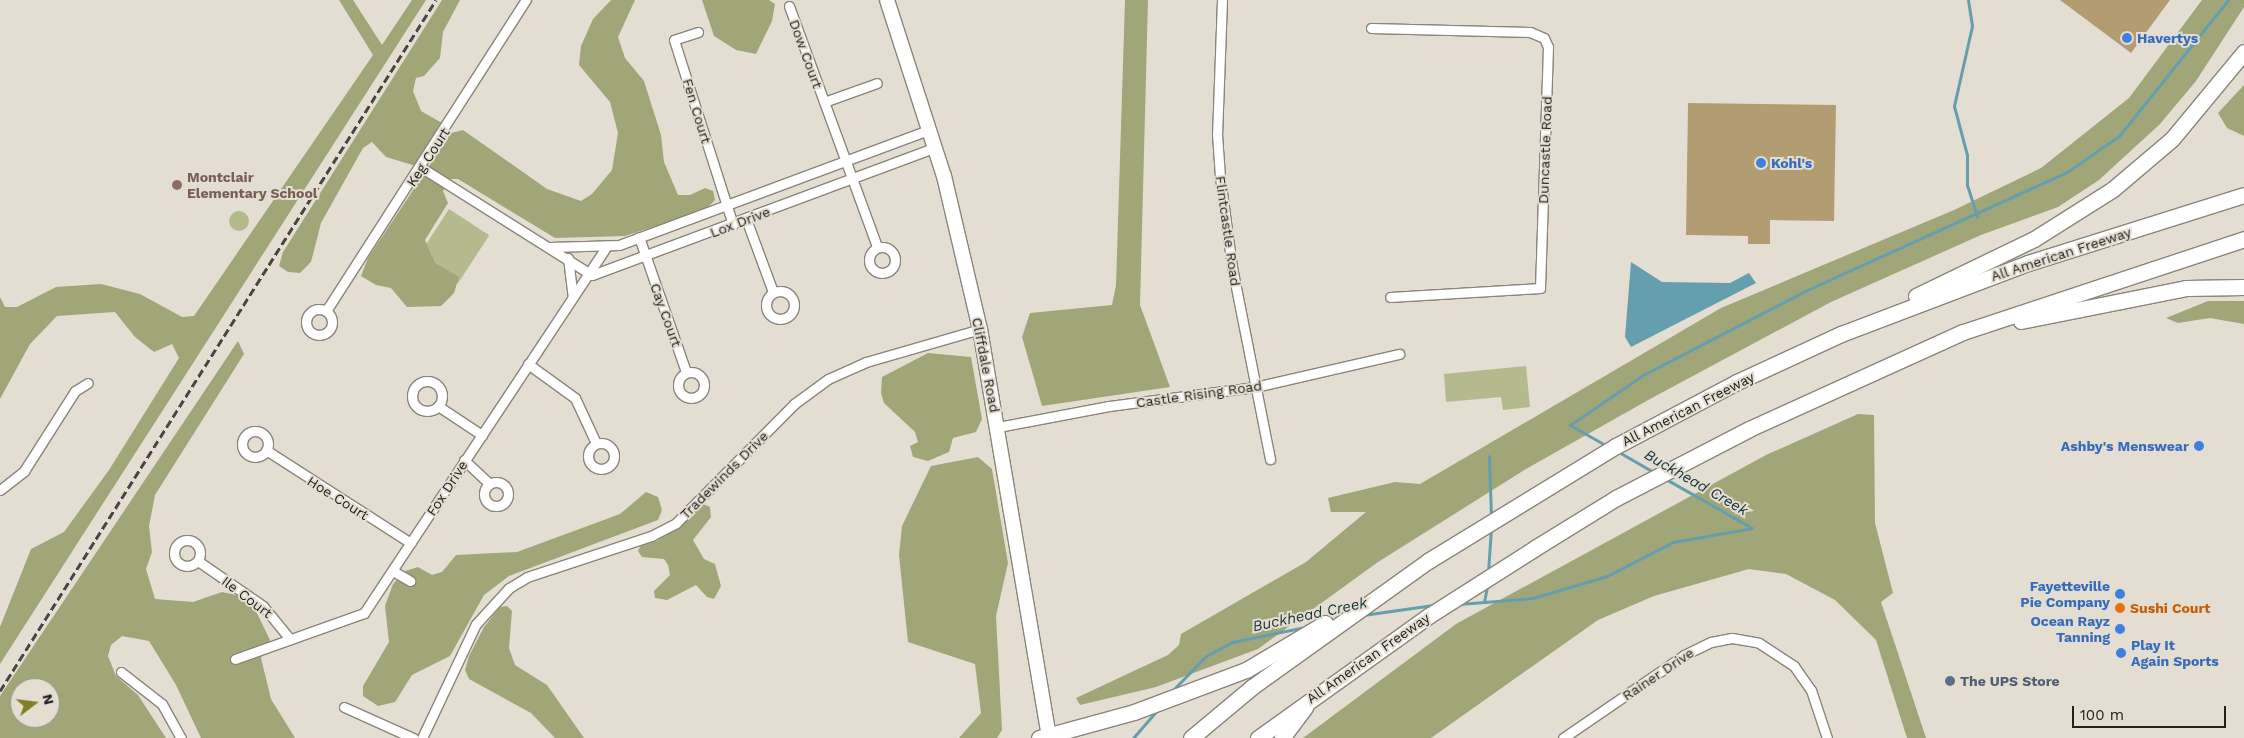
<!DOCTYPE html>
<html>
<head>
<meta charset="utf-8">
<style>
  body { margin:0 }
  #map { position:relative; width:2244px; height:738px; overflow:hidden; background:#e4ded2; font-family:"Work Sans",sans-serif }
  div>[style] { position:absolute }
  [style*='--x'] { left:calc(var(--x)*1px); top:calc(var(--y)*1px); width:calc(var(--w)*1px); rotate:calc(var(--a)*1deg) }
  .green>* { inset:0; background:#b4ba8d; transform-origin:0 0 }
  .round { border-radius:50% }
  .forest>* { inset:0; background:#a0a678 }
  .water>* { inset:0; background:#659fad }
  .stream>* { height:3px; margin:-1.5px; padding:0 1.5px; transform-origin:1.5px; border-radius:1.5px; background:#659fad }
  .building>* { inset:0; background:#b29d72 }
  .roads { filter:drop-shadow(1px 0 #8a857a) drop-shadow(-1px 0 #8a857a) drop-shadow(0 1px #8a857a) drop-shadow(0 -1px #8a857a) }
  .street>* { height:9px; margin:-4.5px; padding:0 4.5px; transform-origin:4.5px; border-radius:4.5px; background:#fff }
  .street>.ring { margin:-4.5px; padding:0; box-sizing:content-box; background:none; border:9px solid #fff; border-radius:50% }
  .primary>* { height:14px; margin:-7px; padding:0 7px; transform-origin:7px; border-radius:7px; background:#fff }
  .highway>* { height:15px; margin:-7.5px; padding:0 7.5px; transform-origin:7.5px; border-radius:7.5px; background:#fff }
  .rail>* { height:3px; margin-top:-1.5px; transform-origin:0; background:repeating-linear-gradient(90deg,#484540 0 8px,transparent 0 12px) }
  .dots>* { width:14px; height:14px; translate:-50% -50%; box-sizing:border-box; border:2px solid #e4ded2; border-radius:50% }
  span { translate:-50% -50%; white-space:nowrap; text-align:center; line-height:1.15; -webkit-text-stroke:4px #e4ded2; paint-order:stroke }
  .shop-label { font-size:14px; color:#366cbe; font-weight:700 }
  .left { translate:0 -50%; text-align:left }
  .right { translate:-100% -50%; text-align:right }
  .street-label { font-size:14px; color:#23211d }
  .education-label { font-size:14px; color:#785e54; font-weight:700 }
  .food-label { font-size:14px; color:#c56008; font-weight:700 }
  .service-label { font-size:14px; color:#4e5e75; font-weight:700 }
  .water-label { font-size:15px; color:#143239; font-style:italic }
  .north { position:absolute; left:10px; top:678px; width:50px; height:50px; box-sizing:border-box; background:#e4ded2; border:1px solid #97928a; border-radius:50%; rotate:75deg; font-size:14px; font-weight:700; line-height:20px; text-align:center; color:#23211d }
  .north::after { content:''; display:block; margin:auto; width:18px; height:22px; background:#817e25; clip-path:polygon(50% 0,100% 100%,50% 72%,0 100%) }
  .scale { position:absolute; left:2072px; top:706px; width:154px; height:22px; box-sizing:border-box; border:2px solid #23211d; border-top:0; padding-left:6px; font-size:15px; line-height:18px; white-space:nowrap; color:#23211d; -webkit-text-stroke:4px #e4ded2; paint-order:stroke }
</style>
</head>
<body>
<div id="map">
  <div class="green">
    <div style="left:449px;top:209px;width:48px;height:58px;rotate:33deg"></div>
    <div class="round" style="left:229px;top:211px;width:20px;height:20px"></div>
    <div style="clip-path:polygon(1526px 366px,1530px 407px,1503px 410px,1501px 397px,1446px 402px,1444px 374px)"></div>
  </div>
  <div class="forest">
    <div style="clip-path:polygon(339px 0,353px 0,382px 45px,412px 0,426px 0,0 664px,0 627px,31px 549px,64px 532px,109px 470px,179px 358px,172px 344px,154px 352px,135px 337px,115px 312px,57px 316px,30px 344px,0 399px,0 297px,5px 307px,17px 307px,56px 287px,101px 284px,140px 294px,182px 317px,194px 316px,373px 55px)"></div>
    <div style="clip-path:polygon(442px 0,460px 0,443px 32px,440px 58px,424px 76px,416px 78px,413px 91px,421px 111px,442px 123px,416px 166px,386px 157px,372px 142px,363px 148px,321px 223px,311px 262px,300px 273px,288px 272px,279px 266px,283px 252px)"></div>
    <div style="clip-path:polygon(611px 0,635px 0,618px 37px,625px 58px,644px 81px,661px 135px,664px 162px,678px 195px,690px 195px,705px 188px,713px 191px,715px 200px,705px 210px,625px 236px,555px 238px,458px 179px,451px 179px,443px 191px,448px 203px,425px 240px,435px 263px,459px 277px,454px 293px,441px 306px,407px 307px,391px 288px,376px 285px,361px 276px,368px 258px,451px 133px,463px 130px,547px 189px,581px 201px,592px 194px,612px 170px,618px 133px,610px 102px,579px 65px,581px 46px,593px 19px)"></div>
    <div style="clip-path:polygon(702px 0,769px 0,775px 4px,772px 21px,756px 54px,736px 50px,714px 36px)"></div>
    <div style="clip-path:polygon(1125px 0,1148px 0,1140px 305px,1170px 387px,1042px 406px,1022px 337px,1030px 313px,1112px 305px,1116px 285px)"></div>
    <div style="clip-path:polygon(2202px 0,2244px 0,2244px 7px,2196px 81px,2160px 124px,2099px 180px,2058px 207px,1981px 235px,1831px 302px,1650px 399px,1526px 469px,1378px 562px,1258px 649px,1156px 687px,1080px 705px,1076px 698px,1168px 655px,1179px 645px,1181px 634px,1306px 562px,1366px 512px,1331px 512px,1328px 498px,1395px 482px,1420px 484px,1721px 308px,1954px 210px,2041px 168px,2129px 98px)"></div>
    <div style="clip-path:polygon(2244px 85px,2244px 136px,2227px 128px,2218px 113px)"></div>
    <div style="clip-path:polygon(2208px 301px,2244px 301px,2244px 324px,2210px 318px,2178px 323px,2166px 318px)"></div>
    <div style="clip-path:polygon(evenodd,238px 341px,244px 354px,155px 495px,149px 526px,152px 552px,146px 569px,155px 599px,193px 602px,222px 592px,241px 596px,254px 607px,270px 640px,261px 658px,271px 699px,295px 738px,201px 738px,176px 685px,149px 641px,122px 636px,111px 645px,108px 656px,116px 676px,138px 695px,166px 738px,0 738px,0 696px,238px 341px,20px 688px,50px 688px,50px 718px,20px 718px,20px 688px)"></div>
    <div style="clip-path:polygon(928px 353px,971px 357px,982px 419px,976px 432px,953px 438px,949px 452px,928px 461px,913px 457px,910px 446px,918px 442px,915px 432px,884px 403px,881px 393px,882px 377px)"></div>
    <div style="clip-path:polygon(1858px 414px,1874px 415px,1875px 523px,1893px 593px,1881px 602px,1926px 738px,1907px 738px,1876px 640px,1835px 600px,1786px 574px,1749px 569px,1654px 596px,1598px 620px,1431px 738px,1303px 738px,1456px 624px,1766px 455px)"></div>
    <div style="clip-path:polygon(978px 457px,992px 469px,1008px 563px,996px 616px,1002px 730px,997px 738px,959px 738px,981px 713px,975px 664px,908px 642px,899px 555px,902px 526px,931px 466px)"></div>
    <div style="clip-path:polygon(646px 492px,658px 497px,662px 510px,658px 520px,509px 576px,484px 595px,450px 656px,412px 675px,395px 702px,378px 706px,363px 696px,363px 686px,389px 642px,385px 606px,393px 584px,405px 571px,418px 567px,432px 575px,442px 572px,456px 555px,517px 552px,620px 514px)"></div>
    <div style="clip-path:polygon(703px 504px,710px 507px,711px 517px,693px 540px,704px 559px,715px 564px,721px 586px,714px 599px,707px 597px,696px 585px,667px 600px,655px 598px,654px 591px,670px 575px,668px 565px,664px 559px,642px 557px,638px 551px,641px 545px,657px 541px)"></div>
    <div style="clip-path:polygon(507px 606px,512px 611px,509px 648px,515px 665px,547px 685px,584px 738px,555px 738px,531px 713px,469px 679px,465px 670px,469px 656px,484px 627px,500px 607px)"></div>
  </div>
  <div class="water">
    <div style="clip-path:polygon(1631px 262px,1662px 282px,1730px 283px,1749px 273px,1756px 283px,1631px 347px,1625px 337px)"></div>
  </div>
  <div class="stream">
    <div style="--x:1968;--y:0;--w:26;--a:81"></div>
    <div style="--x:1972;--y:26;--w:82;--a:102.7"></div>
    <div style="--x:1954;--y:106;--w:51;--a:75.1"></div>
    <div style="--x:1967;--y:155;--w:30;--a:90"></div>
    <div style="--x:1967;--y:185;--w:33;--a:72"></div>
    <div style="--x:1607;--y:446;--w:43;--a:-150.4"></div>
    <div style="--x:1570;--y:425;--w:88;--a:-34.4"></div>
    <div style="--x:1643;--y:375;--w:185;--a:-27.4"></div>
    <div style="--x:1807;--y:290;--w:286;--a:-24.4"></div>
    <div style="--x:2067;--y:172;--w:63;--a:-34.7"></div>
    <div style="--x:2119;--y:136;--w:174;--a:-51.3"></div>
    <div style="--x:1617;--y:451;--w:44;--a:30.1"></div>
    <div style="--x:1489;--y:456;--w:61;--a:88.1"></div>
    <div style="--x:1488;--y:572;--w:44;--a:-86.1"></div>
    <div style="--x:1484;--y:602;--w:16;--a:-79"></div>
    <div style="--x:1459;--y:604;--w:74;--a:-4.6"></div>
    <div style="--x:1533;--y:598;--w:77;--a:-16.6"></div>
    <div style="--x:1607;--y:576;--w:74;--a:-27.3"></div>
    <div style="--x:1673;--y:542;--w:80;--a:-10"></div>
    <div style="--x:1752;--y:528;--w:101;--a:-150.4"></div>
    <div style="--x:1363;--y:615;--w:71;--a:-8.1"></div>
    <div style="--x:1171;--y:692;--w:50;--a:-45.8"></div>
    <div style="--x:1206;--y:656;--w:30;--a:-28"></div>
    <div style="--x:1232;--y:642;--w:75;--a:-11.6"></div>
    <div style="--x:1133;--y:738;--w:37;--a:-49"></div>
  </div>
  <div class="building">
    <div style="clip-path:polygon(2060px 0,2170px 0,2131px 53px)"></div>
    <div style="clip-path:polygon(1688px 103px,1836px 105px,1834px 221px,1770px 220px,1770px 244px,1748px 244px,1748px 236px,1686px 235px)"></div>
  </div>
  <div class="roads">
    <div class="street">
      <div style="--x:1222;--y:0;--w:134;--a:92.1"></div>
      <div style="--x:1217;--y:134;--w:43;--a:86"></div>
      <div style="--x:1220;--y:177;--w:91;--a:82.4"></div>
      <div style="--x:1232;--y:267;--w:196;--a:78.8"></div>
      <div style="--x:789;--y:6;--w:257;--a:69.9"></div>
      <div style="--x:1371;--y:28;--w:159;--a:1.4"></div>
      <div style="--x:1530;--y:32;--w:15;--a:23"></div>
      <div style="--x:1544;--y:38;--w:10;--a:66"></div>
      <div style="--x:1548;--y:47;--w:241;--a:91.9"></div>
      <div style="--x:1540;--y:288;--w:150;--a:176.6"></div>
      <div style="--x:698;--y:32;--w:25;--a:162"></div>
      <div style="--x:674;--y:40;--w:194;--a:72.3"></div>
      <div style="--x:824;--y:102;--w:56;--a:-19.7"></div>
      <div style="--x:422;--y:168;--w:201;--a:32.2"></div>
      <div style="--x:746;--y:219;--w:78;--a:69.7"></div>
      <div style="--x:639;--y:237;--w:143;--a:70.8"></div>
      <div style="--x:550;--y:247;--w:69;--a:-1.7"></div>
      <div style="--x:619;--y:245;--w:330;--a:-20.4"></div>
      <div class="ring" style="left:869px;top:247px;width:17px;height:17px"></div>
      <div style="--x:568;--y:258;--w:39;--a:83"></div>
      <div style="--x:592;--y:275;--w:365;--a:-20.4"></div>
      <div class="ring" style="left:766px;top:291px;width:19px;height:19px"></div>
      <div class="ring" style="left:306px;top:309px;width:17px;height:17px"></div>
      <div style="--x:326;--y:311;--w:370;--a:-57.3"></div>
      <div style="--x:528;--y:364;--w:58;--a:35.9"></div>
      <div style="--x:575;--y:398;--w:50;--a:65"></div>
      <div class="ring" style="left:678px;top:372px;width:17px;height:17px"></div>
      <div class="ring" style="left:412px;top:381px;width:21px;height:21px"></div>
      <div style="--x:438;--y:406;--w:53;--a:33.4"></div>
      <div style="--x:998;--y:427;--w:113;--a:-10.7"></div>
      <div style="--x:1109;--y:406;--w:147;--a:-7.4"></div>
      <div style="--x:1255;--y:387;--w:148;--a:-12.9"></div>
      <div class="ring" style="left:242px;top:431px;width:17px;height:17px"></div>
      <div class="ring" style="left:588px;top:443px;width:17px;height:17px"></div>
      <div style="--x:266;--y:450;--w:172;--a:32.7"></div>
      <div style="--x:464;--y:460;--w:35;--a:43"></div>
      <div class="ring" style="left:484px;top:482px;width:15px;height:15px"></div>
      <div style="--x:0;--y:490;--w:31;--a:-38"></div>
      <div style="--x:24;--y:471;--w:95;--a:-57.5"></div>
      <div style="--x:75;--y:391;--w:15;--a:-32"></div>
      <div class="ring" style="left:174px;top:540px;width:17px;height:17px"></div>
      <div style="--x:198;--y:561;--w:79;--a:34.7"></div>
      <div style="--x:263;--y:606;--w:43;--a:50.7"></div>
      <div style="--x:393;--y:571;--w:20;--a:30"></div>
      <div style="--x:235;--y:659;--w:137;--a:-19.6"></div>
      <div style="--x:364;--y:613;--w:440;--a:-56.5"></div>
      <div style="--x:121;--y:672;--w:52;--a:38"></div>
      <div style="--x:162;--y:704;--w:39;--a:61"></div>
      <div style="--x:344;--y:707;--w:76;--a:24.2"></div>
      <div style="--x:422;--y:738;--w:126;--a:-64.7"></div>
      <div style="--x:476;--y:624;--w:49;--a:-47.5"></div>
      <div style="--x:509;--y:588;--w:21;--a:-31"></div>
      <div style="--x:527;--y:577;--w:131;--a:-18.3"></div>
      <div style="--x:651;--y:536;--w:28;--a:-27"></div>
      <div style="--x:676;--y:523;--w:168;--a:-45.2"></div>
      <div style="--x:794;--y:404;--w:42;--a:-36.3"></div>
      <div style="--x:828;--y:379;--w:42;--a:-24.1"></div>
      <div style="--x:866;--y:362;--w:119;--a:-16.1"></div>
      <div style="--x:1563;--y:738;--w:147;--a:-34.4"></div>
      <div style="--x:1684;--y:655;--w:30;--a:-26"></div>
      <div style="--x:1711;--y:642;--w:21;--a:-11"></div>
      <div style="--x:1732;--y:638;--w:27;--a:10"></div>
      <div style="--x:1759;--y:643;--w:42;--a:33.3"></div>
      <div style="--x:1794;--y:666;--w:29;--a:55"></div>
      <div style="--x:1811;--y:690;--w:51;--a:71.6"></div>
    </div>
    <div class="primary">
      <div style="--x:887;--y:0;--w:185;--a:72.1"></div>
      <div style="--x:944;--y:176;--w:157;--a:76.8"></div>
      <div style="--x:980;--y:329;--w:415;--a:80.4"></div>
    </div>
    <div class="highway">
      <div style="--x:1916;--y:296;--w:131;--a:-25.8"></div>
      <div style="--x:2034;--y:239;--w:93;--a:-32.3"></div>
      <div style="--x:2113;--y:189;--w:77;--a:-40.3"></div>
      <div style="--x:2172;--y:139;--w:113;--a:-50.4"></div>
      <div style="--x:2021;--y:321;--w:168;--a:-11.3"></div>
      <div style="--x:2186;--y:288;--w:58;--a:-1"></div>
      <div style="--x:1039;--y:738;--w:98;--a:-15.3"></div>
      <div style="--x:1134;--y:712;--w:120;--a:-20.6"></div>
      <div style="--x:1246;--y:670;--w:92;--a:-30.7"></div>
      <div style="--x:1191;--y:738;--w:80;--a:-39.9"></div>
      <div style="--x:1252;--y:687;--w:216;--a:-35.6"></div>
      <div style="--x:1428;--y:561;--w:220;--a:-31.5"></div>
      <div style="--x:1616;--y:446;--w:137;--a:-27.9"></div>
      <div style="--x:1737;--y:382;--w:115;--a:-24.8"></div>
      <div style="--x:1841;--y:334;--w:200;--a:-20.8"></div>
      <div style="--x:2028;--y:263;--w:226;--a:-17.5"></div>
      <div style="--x:1258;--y:738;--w:211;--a:-35.6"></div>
      <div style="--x:1430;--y:615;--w:125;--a:-32.5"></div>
      <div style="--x:1535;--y:548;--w:95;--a:-31.7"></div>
      <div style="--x:1616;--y:498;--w:150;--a:-27.4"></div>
      <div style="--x:1749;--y:429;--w:235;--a:-24.4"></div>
      <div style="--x:1963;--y:332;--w:296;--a:-18.3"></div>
      <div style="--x:1282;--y:738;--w:39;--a:-53"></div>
    </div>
  </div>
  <div class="rail">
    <div style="--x:0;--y:691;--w:817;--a:-57.75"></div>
  </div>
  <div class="dots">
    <div style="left:2127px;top:38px;background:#3f7fe0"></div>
    <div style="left:1761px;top:163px;background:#3f7fe0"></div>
    <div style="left:177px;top:185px;background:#8d6e63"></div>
    <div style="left:2199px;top:446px;background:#3f7fe0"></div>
    <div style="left:2120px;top:594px;background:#3f7fe0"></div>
    <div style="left:2120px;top:608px;background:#e8710a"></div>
    <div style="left:2120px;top:629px;background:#3f7fe0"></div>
    <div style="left:2121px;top:653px;background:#3f7fe0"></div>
    <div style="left:1950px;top:681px;background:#5c6f8a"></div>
  </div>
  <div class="shop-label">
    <span class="left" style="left:2137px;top:38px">Havertys</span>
    <span class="left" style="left:1771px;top:163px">Kohl's</span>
    <span class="right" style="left:2189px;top:446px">Ashby's Menswear</span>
    <span class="right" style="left:2110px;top:594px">Fayetteville<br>Pie Company</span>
    <span class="right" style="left:2110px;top:629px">Ocean Rayz<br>Tanning</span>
    <span class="left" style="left:2131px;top:653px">Play It<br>Again Sports</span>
  </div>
  <div class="street-label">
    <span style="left:806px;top:54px;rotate:70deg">Dow Court</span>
    <span style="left:697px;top:111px;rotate:73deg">Fen Court</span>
    <span style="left:1545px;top:150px;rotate:-88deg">Duncastle Road</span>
    <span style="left:428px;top:157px;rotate:-57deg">Keg Court</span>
    <span style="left:740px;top:222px;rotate:-21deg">Lox Drive</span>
    <span style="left:1228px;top:231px;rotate:82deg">Flintcastle Road</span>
    <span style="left:2061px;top:254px;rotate:-18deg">All American Freeway</span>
    <span style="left:666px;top:315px;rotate:70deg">Cay Court</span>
    <span style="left:986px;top:365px;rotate:79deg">Cliffdale Road</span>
    <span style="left:1199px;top:394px;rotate:-8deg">Castle Rising Road</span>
    <span style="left:1688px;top:409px;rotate:-27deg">All American Freeway</span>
    <span style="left:724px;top:475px;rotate:-45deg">Tradewinds Drive</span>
    <span style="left:447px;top:488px;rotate:-57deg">Fox Drive</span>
    <span style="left:338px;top:498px;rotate:32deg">Hoe Court</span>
    <span style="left:247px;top:597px;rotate:37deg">Ile Court</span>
    <span style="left:1368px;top:658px;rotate:-35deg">All American Freeway</span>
    <span style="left:1658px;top:674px;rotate:-34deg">Rainer Drive</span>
  </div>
  <div class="education-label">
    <span class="left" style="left:187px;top:185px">Montclair<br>Elementary School</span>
  </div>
  <div class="food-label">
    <span class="left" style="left:2130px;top:608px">Sushi Court</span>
  </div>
  <div class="service-label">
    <span class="left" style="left:1960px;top:681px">The UPS Store</span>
  </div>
  <div class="water-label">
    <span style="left:1696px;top:483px;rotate:30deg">Buckhead Creek</span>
    <span style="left:1310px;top:615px;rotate:-12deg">Buckhead Creek</span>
  </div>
  <div class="north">N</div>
  <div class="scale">100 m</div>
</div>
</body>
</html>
